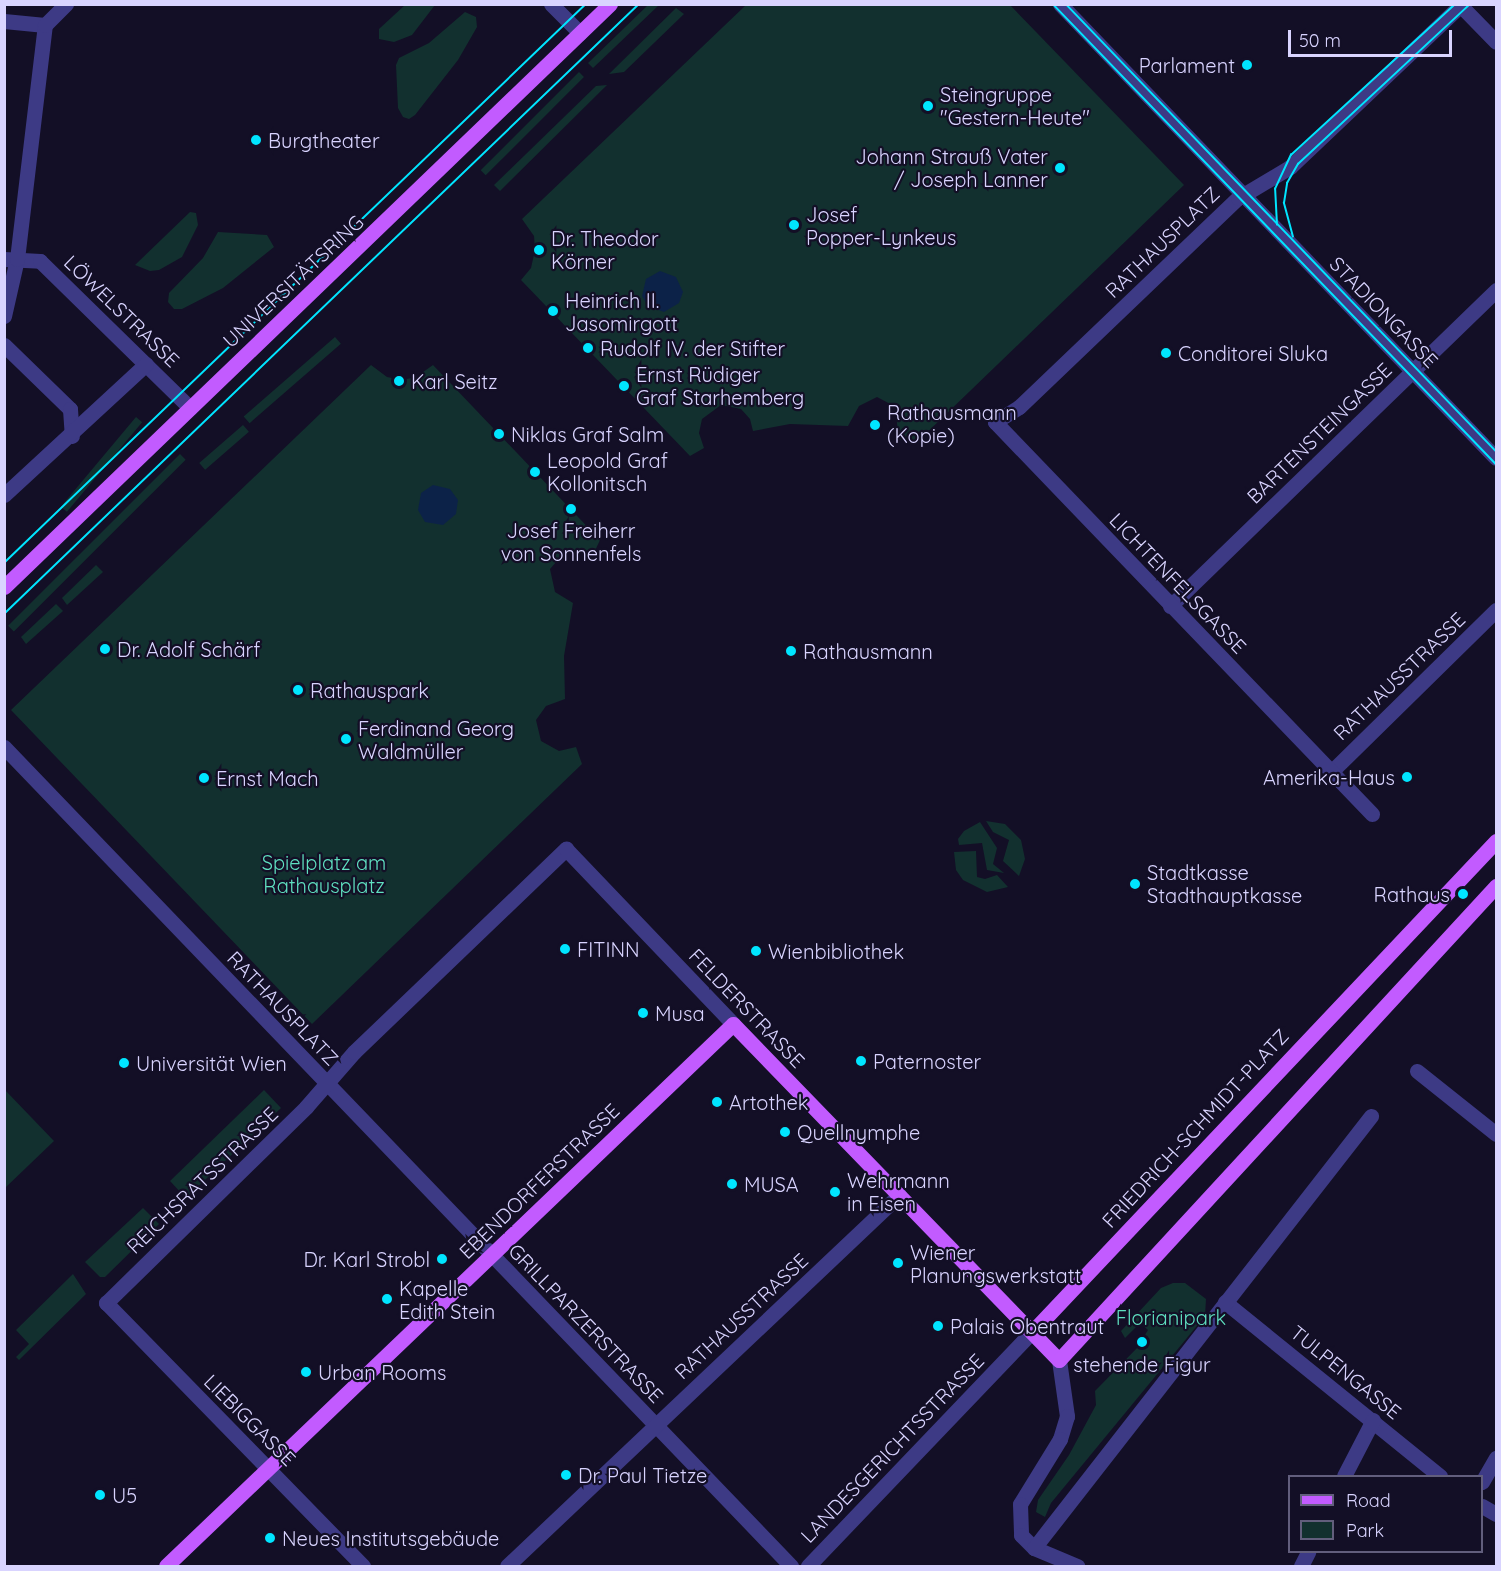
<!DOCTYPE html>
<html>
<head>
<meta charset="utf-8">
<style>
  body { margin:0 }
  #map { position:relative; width:1501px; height:1571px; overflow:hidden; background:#130f26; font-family:Quicksand,sans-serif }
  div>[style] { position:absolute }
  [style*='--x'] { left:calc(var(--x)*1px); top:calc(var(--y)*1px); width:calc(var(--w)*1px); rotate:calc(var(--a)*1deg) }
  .green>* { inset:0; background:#12302f; transform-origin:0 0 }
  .water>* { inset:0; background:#0c2248 }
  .minor>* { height:15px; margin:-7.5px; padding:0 7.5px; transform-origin:7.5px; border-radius:7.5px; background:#3d3a85 }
  .major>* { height:15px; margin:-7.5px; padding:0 7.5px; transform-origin:7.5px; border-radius:7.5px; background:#c25bff }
  .tram>* { height:1.5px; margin:-0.75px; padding:0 0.75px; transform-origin:0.75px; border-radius:0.75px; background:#00e5ff }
  .dots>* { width:16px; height:16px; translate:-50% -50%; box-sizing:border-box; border:3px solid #130f26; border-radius:50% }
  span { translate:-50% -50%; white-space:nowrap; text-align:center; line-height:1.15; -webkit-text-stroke:4.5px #130f26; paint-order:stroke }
  .poi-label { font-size:20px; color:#d9d4ff }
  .right { translate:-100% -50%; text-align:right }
  .left { translate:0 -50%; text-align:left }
  .street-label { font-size:20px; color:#d9d4ff }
  .park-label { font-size:20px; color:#5fe0c0 }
  .frame { position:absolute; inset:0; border:6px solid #d9d4ff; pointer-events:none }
  .legend { position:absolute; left:1288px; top:1475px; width:195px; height:78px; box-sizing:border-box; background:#130f26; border:2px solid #625e7d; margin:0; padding:8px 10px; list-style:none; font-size:18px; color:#d9d4ff }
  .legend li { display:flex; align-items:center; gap:12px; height:30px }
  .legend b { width:30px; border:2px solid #625e7d }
  .scale { position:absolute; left:1288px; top:30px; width:164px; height:27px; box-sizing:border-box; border:3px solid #d9d4ff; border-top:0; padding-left:8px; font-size:18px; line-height:21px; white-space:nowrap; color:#d9d4ff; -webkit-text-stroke:4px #130f26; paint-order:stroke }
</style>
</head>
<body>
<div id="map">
  <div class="green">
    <div style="clip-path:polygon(405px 5px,435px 5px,412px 35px,394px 42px,379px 39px,379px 29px)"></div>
    <div style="clip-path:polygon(648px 5px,659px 5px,593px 68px,588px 63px)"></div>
    <div style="clip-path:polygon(746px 5px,1010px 5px,1184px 185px,914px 445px,898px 439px,896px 407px,877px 397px,859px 406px,848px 426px,790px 424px,753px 431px,750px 419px,741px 409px,721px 405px,702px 419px,699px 433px,704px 448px,690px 456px,521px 280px,531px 268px,535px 250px,534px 236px,522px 219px)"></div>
    <div style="clip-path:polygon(676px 8px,684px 14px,624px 72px,609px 74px)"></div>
    <div style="clip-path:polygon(465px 12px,476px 17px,477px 27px,458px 60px,415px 115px,409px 119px,403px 117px,398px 108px,396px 65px,399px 58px,429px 43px)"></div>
    <div style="left:579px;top:72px;width:7px;height:139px;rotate:45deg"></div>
    <div style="clip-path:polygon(607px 85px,500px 191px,494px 185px,596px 86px)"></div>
    <div style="clip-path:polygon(190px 212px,196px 213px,198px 225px,182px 257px,159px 270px,150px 271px,135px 265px)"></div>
    <div style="clip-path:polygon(218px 232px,267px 235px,274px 247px,223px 288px,182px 309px,174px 309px,168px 302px,169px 293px,203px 258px)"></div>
    <div style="left:335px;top:337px;width:9px;height:121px;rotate:49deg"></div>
    <div style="clip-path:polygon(371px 365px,387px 377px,402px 380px,416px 377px,433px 365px,600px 540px,593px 555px,581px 549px,565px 552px,550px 569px,555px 592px,573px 603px,564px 656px,565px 699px,546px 706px,536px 720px,541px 741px,559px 751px,576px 747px,582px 764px,312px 1024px,11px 710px)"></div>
    <div style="left:136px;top:417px;width:8px;height:117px;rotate:40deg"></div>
    <div style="left:243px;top:425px;width:9px;height:58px;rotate:49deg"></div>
    <div style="left:180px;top:454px;width:8px;height:243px;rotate:45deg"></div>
    <div style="clip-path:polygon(96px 565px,103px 572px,67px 605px,62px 598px)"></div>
    <div style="clip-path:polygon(56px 604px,63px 611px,26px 644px,21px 637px)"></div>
    <div style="clip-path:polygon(986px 821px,1005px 824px,1021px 840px,1025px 859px,1019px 876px,1003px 861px,1009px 840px,993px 832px)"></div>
    <div style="clip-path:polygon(980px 822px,997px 848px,993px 864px,1004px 873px,987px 870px,982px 843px,959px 845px,958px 839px,964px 831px)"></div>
    <div style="clip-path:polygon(976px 851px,977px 877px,985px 879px,997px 875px,1008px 887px,987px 892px,963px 880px,956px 870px,954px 852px)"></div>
    <div style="clip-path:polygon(5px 1090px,54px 1141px,5px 1188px)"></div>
    <div style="clip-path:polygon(264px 1090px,281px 1108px,189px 1195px,183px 1195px,170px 1181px)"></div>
    <div style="clip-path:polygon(143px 1208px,159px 1224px,105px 1277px,100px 1277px,85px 1262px)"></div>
    <div style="clip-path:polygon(73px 1274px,86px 1294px,19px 1360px,16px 1357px,29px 1344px,16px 1330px)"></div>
    <div style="clip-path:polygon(1173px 1283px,1185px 1283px,1206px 1299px,1205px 1316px,1051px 1503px,1045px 1517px,1036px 1512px,1038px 1500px,1069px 1455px,1096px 1405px,1095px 1391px,1137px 1348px,1148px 1330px,1140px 1323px,1125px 1338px,1121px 1331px,1161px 1288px)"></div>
  </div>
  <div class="water">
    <div style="clip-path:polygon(660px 271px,676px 277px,683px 292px,679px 303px,664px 312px,648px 306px,642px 296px,646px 279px)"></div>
    <div style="clip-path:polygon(433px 485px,450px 489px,458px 500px,456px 514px,443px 525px,425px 522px,418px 510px,421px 493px)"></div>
  </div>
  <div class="minor">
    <div style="--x:551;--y:4;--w:41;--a:45"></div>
    <div style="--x:1060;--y:4;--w:629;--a:46.16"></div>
    <div style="--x:1461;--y:6;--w:50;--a:45.8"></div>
    <div style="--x:4;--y:21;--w:41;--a:5.6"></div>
    <div style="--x:4;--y:259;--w:36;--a:3"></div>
    <div style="--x:40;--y:261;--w:210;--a:44.4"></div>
    <div style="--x:4;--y:316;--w:58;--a:-77.2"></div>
    <div style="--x:17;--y:259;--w:236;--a:-83.2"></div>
    <div style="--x:45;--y:25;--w:30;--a:-45"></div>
    <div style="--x:4;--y:345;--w:92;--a:44.1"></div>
    <div style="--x:70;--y:409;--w:27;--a:86"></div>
    <div style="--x:4;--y:495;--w:193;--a:-42.7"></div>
    <div style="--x:1170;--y:606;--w:454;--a:-44.1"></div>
    <div style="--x:4;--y:747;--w:1136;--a:46.14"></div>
    <div style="--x:1331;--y:772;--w:231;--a:-44.5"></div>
    <div style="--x:1372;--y:814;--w:544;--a:-133.88"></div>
    <div style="--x:995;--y:422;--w:28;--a:-32"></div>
    <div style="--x:1019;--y:407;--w:303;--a:-43.7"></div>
    <div style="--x:1238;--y:198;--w:61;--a:-30.8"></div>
    <div style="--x:1290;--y:167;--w:237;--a:-43.5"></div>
    <div style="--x:1417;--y:1071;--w:101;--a:38.6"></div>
    <div style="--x:1225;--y:1302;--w:277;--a:39"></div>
    <div style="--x:1059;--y:1360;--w:57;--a:81.9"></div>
    <div style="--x:1067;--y:1416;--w:24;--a:107"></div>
    <div style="--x:1060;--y:1439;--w:76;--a:121.6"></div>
    <div style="--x:1020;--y:1504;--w:31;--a:88"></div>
    <div style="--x:1021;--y:1535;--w:18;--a:45"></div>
    <div style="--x:1034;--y:1548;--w:47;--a:22.7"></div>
    <div style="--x:1344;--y:1476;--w:63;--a:-62.6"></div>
    <div style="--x:1482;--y:1482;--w:28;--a:-60"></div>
    <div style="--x:1482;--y:1506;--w:16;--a:30"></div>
    <div style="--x:1034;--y:1548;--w:548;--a:-52.04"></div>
    <div style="--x:363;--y:1566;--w:368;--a:-134.3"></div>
    <div style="--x:106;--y:1303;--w:280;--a:-44.4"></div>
    <div style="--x:306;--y:1107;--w:73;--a:-48.9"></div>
    <div style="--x:354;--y:1052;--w:294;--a:-43.8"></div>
    <div style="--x:566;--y:849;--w:242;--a:46.3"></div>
    <div style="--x:507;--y:1566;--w:540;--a:-43.42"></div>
    <div style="--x:808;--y:1566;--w:324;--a:-46.3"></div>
    <div style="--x:1301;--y:1566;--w:16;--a:-63"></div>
  </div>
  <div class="major">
    <div style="--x:4;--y:587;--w:841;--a:-43.89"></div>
    <div style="--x:1032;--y:1332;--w:676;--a:-46.62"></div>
    <div style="--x:166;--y:1566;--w:784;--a:-43.71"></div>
    <div style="--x:733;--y:1024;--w:468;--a:45.9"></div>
    <div style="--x:1059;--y:1360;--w:645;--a:-47.33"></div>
  </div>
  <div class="tram">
    <div style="--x:1053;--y:4;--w:639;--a:46.08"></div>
    <div style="--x:1066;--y:4;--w:620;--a:46.11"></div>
    <div style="--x:1277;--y:225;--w:36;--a:-93"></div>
    <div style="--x:1275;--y:189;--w:38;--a:-65"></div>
    <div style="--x:1291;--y:155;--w:223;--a:-42.6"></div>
    <div style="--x:1293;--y:237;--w:35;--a:-105"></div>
    <div style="--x:1284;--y:203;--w:20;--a:-81"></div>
    <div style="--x:1287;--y:183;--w:22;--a:-60"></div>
    <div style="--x:1298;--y:164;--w:235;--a:-42.9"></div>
    <div style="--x:4;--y:563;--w:807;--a:-43.85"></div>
    <div style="--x:4;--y:614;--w:881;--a:-43.85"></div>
  </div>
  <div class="dots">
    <div style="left:1247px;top:65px;background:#00e5ff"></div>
    <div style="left:928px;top:106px;background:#00e5ff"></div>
    <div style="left:256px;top:140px;background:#00e5ff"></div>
    <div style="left:1060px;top:168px;background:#00e5ff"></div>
    <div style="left:794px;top:225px;background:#00e5ff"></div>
    <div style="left:539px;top:250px;background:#00e5ff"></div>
    <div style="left:553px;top:311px;background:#00e5ff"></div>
    <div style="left:588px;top:348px;background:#00e5ff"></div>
    <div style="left:1166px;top:353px;background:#00e5ff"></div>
    <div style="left:399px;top:381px;background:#00e5ff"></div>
    <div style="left:624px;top:386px;background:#00e5ff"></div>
    <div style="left:875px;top:425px;background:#00e5ff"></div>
    <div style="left:499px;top:434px;background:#00e5ff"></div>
    <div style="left:535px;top:472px;background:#00e5ff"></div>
    <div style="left:571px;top:509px;background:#00e5ff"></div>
    <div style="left:105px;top:649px;background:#00e5ff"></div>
    <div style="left:791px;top:651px;background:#00e5ff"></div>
    <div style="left:298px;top:690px;background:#00e5ff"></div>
    <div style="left:346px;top:739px;background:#00e5ff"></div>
    <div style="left:1407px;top:777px;background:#00e5ff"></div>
    <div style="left:204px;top:778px;background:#00e5ff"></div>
    <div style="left:1135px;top:884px;background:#00e5ff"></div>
    <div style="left:1463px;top:894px;background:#00e5ff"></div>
    <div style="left:565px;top:949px;background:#00e5ff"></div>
    <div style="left:756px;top:951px;background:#00e5ff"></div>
    <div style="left:643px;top:1013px;background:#00e5ff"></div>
    <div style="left:861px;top:1061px;background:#00e5ff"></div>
    <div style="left:124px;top:1063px;background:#00e5ff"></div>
    <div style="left:717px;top:1102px;background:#00e5ff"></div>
    <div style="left:785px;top:1132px;background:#00e5ff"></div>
    <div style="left:732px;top:1184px;background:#00e5ff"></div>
    <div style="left:835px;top:1192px;background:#00e5ff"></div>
    <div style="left:442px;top:1259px;background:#00e5ff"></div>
    <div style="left:898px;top:1263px;background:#00e5ff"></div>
    <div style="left:387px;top:1299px;background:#00e5ff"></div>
    <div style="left:938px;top:1326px;background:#00e5ff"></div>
    <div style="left:1142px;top:1342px;background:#00e5ff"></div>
    <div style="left:306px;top:1372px;background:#00e5ff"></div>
    <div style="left:566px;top:1475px;background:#00e5ff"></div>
    <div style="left:100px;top:1495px;background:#00e5ff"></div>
    <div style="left:270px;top:1538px;background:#00e5ff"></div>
  </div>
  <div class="poi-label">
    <span class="right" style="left:1235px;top:65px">Parlament</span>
    <span class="left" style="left:940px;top:106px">Steingruppe<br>"Gestern-Heute"</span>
    <span class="left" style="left:268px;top:140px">Burgtheater</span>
    <span class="right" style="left:1048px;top:168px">Johann Strauß Vater<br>/ Joseph Lanner</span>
    <span class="left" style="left:806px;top:226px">Josef<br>Popper-Lynkeus</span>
    <span class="left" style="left:551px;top:250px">Dr. Theodor<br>Körner</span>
    <span class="left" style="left:565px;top:312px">Heinrich II.<br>Jasomirgott</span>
    <span class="left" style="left:600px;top:348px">Rudolf IV. der Stifter</span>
    <span class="left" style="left:1178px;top:353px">Conditorei Sluka</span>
    <span class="left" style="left:636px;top:386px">Ernst Rüdiger<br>Graf Starhemberg</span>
    <span class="left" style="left:411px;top:381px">Karl Seitz</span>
    <span class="left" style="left:887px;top:424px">Rathausmann<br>(Kopie)</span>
    <span class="left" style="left:511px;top:434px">Niklas Graf Salm</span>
    <span class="left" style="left:547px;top:472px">Leopold Graf<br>Kollonitsch</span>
    <span style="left:571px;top:542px">Josef Freiherr<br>von Sonnenfels</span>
    <span class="left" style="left:117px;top:649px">Dr. Adolf Schärf</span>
    <span class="left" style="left:803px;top:651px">Rathausmann</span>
    <span class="left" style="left:310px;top:690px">Rathauspark</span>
    <span class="left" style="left:358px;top:740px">Ferdinand Georg<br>Waldmüller</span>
    <span class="right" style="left:1395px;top:777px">Amerika-Haus</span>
    <span class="left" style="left:216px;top:778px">Ernst Mach</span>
    <span class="left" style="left:1147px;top:884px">Stadtkasse<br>Stadthauptkasse</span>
    <span class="right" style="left:1450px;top:894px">Rathaus</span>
    <span class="left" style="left:577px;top:949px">FITINN</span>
    <span class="left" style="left:768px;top:951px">Wienbibliothek</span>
    <span class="left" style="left:655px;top:1013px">Musa</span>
    <span class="left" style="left:873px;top:1061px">Paternoster</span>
    <span class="left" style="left:136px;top:1063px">Universität Wien</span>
    <span class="left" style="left:729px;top:1102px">Artothek</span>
    <span class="left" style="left:797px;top:1132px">Quellnymphe</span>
    <span class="left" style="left:847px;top:1192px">Wehrmann<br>in Eisen</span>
    <span class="left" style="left:744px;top:1184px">MUSA</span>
    <span class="left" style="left:910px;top:1264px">Wiener<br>Planungswerkstatt</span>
    <span class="right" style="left:430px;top:1259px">Dr. Karl Strobl</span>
    <span class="left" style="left:399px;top:1300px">Kapelle<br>Edith Stein</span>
    <span class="left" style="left:950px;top:1326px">Palais Obentraut</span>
    <span style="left:1142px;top:1364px">stehende Figur</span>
    <span class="left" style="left:318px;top:1372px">Urban Rooms</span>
    <span class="left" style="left:578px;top:1475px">Dr. Paul Tietze</span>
    <span class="left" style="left:112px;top:1495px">U5</span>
    <span class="left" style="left:282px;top:1538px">Neues Institutsgebäude</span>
  </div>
  <div class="street-label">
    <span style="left:1162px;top:242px;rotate:-44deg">RATHAUSPLATZ</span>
    <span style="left:293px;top:281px;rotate:-43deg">UNIVERSITÄTSRING</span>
    <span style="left:122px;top:311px;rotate:44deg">LÖWELSTRASSE</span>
    <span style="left:1384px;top:312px;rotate:46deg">STADIONGASSE</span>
    <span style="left:1319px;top:433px;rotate:-44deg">BARTENSTEINGASSE</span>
    <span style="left:1178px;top:583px;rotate:46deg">LICHTENFELSGASSE</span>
    <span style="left:1399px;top:676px;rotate:-44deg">RATHAUSSTRASSE</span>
    <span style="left:283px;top:1008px;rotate:46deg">RATHAUSPLATZ</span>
    <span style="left:747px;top:1008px;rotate:46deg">FELDERSTRASSE</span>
    <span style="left:1195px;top:1128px;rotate:-47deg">FRIEDRICH-SCHMIDT-PLATZ</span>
    <span style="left:202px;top:1180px;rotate:-44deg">REICHSRATSSTRASSE</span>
    <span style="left:539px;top:1181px;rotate:-44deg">EBENDORFERSTRASSE</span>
    <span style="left:741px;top:1316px;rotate:-43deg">RATHAUSSTRASSE</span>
    <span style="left:586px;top:1323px;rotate:46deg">GRILLPARZERSTRASSE</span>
    <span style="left:1346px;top:1372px;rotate:39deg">TULPENGASSE</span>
    <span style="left:250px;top:1420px;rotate:45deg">LIEBIGGASSE</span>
    <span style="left:892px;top:1448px;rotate:-46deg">LANDESGERICHTSSTRASSE</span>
  </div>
  <div class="park-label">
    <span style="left:324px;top:874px">Spielplatz am<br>Rathausplatz</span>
    <span style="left:1171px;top:1317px">Florianipark</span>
  </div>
  <div class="frame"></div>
  <ul class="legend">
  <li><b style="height:8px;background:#c25bff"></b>Road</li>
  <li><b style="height:16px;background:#12302f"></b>Park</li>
  </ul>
  <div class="scale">50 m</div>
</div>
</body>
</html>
